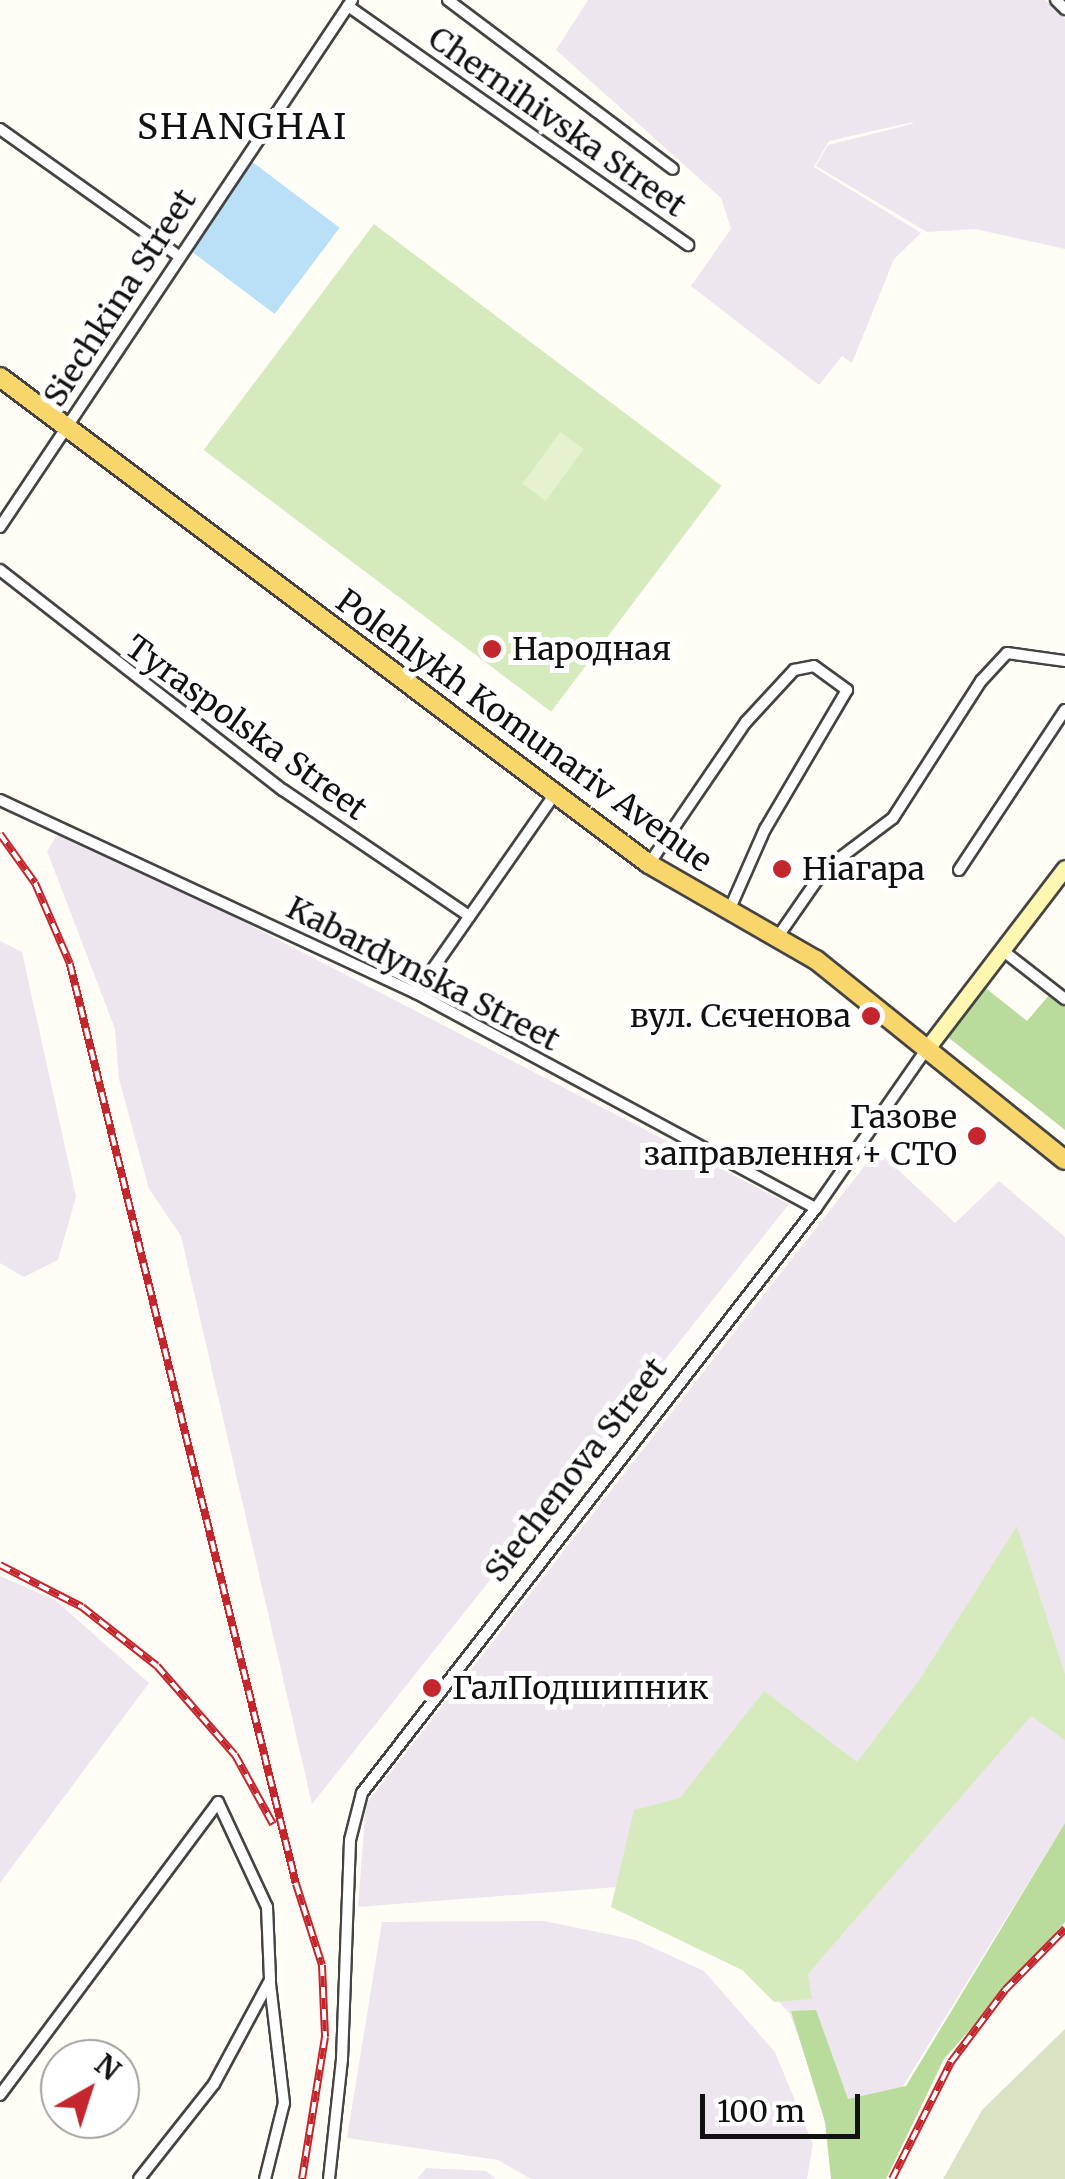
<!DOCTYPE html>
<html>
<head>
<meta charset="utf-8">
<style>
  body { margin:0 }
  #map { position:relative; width:1065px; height:2179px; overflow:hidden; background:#fffdf5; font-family:Merriweather,serif }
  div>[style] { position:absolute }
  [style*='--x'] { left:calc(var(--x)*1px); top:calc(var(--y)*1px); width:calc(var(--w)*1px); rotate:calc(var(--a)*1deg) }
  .industrial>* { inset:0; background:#eee6ef }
  .green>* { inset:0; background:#d5ebbd; transform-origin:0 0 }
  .forest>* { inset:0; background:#b9dc9c }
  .cemetery>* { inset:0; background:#d9e3c4 }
  .pitch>* { inset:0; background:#e6f2cf; transform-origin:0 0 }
  .water>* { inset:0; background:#b9e0f7; transform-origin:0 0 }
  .roads { filter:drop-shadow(2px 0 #444) drop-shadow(-2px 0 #444) drop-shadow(0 2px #444) drop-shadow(0 -2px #444) }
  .street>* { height:10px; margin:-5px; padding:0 5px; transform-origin:5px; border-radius:5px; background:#fff }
  .secondary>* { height:15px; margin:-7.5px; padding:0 7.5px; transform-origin:7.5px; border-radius:7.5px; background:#fff6b0 }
  .primary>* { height:18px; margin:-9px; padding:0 9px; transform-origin:9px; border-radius:9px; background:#f9d66b }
  .rail>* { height:8px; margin-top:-4px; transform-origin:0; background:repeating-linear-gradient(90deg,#fff 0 11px,#c4262e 0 22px); box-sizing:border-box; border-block:2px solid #c4262e }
  .dots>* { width:28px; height:28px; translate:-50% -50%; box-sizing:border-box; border:5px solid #fff; border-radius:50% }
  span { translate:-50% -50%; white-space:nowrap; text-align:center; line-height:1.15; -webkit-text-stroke:10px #fff; paint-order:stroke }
  .street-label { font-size:32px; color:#111 }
  .poi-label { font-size:32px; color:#111 }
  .left { translate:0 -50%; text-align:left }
  .right { translate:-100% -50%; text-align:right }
  .neighbourhood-label { font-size:35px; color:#111; letter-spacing:2.5px }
  .north { position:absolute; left:40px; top:2039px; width:100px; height:100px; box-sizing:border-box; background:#fff; border:2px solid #a0a0a0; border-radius:50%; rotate:39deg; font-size:28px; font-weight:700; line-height:40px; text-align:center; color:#111 }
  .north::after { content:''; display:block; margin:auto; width:35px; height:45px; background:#c4262e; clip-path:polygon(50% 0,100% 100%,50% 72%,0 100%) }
  .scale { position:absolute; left:700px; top:2094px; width:160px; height:45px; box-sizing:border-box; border:5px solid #111; border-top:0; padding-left:12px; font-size:30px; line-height:35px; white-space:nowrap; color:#111; -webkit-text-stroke:8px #fff; paint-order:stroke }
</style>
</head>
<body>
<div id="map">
  <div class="industrial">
    <div style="clip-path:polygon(588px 0,1045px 0,1065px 19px,1065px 249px,975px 229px,927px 232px,816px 166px,828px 145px,912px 124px,913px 122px,829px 141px,814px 167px,921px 233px,894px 259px,852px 363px,842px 356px,819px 385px,691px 286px,731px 229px,721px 198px,556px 50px)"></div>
    <div style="clip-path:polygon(62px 828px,789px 1204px,312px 1804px,181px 1236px,149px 1189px,119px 1079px,115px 1029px,47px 851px)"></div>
    <div style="clip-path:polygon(0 941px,22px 952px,76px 1197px,58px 1260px,24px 1277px,0 1263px)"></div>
    <div style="clip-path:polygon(877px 1150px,955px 1223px,999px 1181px,1065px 1237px,1065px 1823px,897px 2096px,827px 2117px,790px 2014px,732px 1951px,618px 1887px,358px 1907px,366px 1804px)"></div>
    <div style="clip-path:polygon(0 1576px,55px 1600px,149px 1683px,0 1883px)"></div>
    <div style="clip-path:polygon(544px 1921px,636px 1940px,704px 1971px,775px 2052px,813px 2144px,807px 2179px,531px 2179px,498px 2160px,347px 2138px,382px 1922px)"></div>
    <div style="clip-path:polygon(426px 2168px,486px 2171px,496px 2179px,417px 2179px)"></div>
  </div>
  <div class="green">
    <div style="left:374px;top:224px;width:435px;height:283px;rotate:37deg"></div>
    <div style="clip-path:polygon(1017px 1526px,1065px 1674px,1065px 1740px,1031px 1716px,808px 1974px,812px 1999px,774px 2002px,742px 1970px,611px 1907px,634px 1810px,680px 1798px,764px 1691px,857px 1762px,918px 1682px)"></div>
  </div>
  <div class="forest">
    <div style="clip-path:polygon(983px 986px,1027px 1021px,1050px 994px,1065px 1006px,1065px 1130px,944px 1034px)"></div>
    <div style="clip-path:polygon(1065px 1823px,1065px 1922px,944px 2059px,886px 2179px,831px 2179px,825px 2122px,791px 2011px,816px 2010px,848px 2099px,906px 2086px)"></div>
  </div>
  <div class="cemetery">
    <div style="clip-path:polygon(1065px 2029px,1065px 2179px,943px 2179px,982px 2110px)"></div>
  </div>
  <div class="pitch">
    <div style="left:560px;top:432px;width:29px;height:64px;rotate:36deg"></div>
  </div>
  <div class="water">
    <div style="left:251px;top:161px;width:111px;height:108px;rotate:37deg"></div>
  </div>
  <div class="roads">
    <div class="street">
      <div style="--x:448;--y:0;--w:281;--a:36.9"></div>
      <div style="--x:1056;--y:0;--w:13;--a:45"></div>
      <div style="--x:348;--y:6;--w:416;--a:35.1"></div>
      <div style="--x:0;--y:129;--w:217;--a:35.4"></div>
      <div style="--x:0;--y:527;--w:634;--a:-56.26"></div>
      <div style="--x:0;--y:570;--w:358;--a:37.9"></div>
      <div style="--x:283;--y:790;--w:225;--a:34.1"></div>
      <div style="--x:0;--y:800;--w:459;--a:24.9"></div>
      <div style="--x:416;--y:993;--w:454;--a:28.3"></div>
      <div style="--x:649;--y:864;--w:172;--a:-55.7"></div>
      <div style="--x:746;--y:722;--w:71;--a:-47.3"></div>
      <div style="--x:794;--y:670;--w:20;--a:-11"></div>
      <div style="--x:814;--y:666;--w:41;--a:36"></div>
      <div style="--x:847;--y:690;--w:161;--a:120.5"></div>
      <div style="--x:765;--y:829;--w:92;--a:113.8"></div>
      <div style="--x:959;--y:870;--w:192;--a:-56.5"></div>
      <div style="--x:779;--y:935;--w:79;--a:-55.3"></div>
      <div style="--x:824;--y:870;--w:86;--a:-37"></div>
      <div style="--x:893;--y:818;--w:163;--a:-57.3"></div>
      <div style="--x:981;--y:681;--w:38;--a:-47"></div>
      <div style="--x:1007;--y:653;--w:59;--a:7.9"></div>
      <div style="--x:1002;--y:950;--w:80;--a:37.9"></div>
      <div style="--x:416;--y:993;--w:243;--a:-55.1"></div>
      <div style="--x:0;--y:2095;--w:365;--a:-53.3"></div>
      <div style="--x:218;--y:1802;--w:116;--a:65"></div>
      <div style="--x:267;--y:1907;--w:73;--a:87.6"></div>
      <div style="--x:270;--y:1980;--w:118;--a:118.3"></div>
      <div style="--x:214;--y:2084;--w:121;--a:128.3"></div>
      <div style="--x:265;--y:2179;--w:78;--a:-76"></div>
      <div style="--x:284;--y:2103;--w:121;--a:-96.7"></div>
      <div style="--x:329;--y:2179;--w:121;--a:-83.8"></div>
      <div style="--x:342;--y:2059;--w:219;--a:-87.9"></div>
      <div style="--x:350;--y:1840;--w:49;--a:-75.7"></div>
      <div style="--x:362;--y:1793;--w:741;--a:-52.19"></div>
      <div style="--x:816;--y:1208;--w:195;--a:-55.2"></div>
    </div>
    <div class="secondary">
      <div style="--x:928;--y:1047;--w:225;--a:-52.6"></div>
    </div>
    <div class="primary">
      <div style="--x:0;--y:377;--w:811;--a:36.88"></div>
      <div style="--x:649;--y:864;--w:193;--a:29.9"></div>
      <div style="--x:816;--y:960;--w:319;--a:38.8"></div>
    </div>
  </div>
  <div class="rail">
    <div style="--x:0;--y:834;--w:60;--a:54.5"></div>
    <div style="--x:35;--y:883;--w:88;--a:66.6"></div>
    <div style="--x:70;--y:964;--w:947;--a:76.2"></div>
    <div style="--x:296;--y:1884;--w:85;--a:72.2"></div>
    <div style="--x:322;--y:1965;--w:72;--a:87.6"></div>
    <div style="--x:325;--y:2037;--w:144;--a:99.2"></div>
    <div style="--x:0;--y:1565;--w:92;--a:27.1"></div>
    <div style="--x:82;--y:1607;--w:95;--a:38.2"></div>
    <div style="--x:157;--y:1666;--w:118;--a:48.8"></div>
    <div style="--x:235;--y:1755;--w:79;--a:61.2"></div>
    <div style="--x:892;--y:2179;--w:131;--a:-63.2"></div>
    <div style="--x:951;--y:2062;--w:90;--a:-53.1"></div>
    <div style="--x:1005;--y:1990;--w:86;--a:-45.5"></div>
  </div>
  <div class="dots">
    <div style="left:492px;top:649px;background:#c4262e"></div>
    <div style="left:782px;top:869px;background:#c4262e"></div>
    <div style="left:871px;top:1016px;background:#c4262e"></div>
    <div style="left:977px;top:1136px;background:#c4262e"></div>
    <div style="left:432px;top:1688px;background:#c4262e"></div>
  </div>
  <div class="street-label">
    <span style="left:557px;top:122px;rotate:35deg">Chernihivska Street</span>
    <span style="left:120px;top:298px;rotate:-57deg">Siechkina Street</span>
    <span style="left:246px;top:728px;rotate:36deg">Tyraspolska Street</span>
    <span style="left:524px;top:731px;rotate:36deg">Polehlykh Komunariv Avenue</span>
    <span style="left:423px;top:974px;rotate:27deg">Kabardynska Street</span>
    <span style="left:576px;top:1470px;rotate:-52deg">Siechenova Street</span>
  </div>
  <div class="poi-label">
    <span class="left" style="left:512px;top:649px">Народная</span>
    <span class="left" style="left:802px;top:869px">Ніагара</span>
    <span class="right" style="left:851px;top:1016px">вул. Сєченова</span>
    <span class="right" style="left:957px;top:1136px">Газове<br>заправлення + СТО</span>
    <span class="left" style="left:452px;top:1688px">ГалПодшипник</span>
  </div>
  <div class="neighbourhood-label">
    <span style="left:243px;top:127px">SHANGHAI</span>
  </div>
  <div class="north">N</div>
  <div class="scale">100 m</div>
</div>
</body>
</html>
